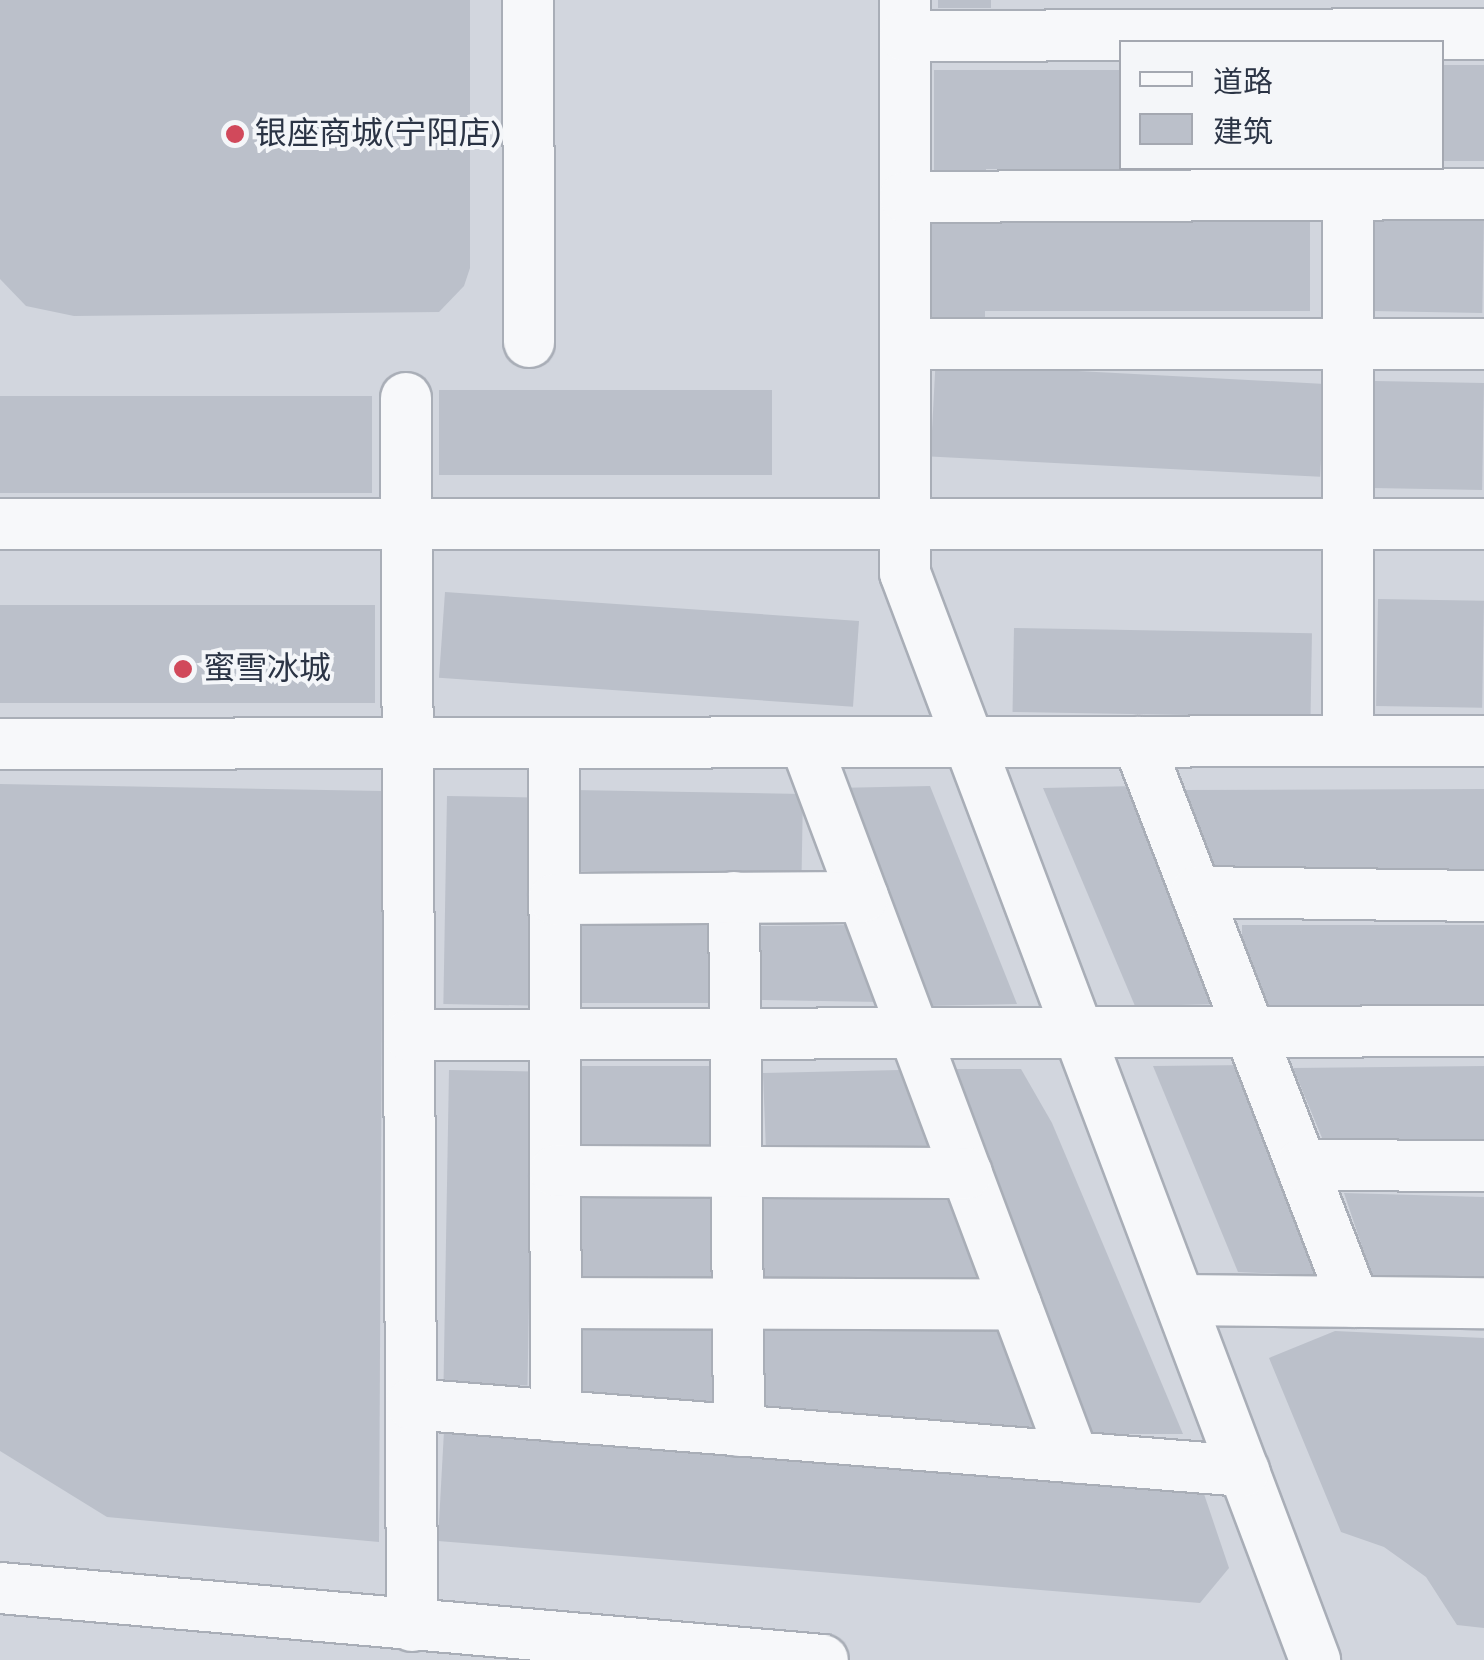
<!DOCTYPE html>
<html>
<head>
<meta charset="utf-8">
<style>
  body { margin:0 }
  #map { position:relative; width:1484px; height:1660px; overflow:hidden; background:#e4e7ec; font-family:Karla,"Noto Sans SC",sans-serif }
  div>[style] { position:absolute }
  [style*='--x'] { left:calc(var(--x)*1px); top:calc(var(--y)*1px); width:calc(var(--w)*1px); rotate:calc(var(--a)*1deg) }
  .built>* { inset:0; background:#d2d6de }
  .building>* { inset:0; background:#bbc0ca; transform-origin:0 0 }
  .roads { filter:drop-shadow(2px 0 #a9aeb7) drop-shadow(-2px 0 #a9aeb7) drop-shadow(0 2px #a9aeb7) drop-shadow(0 -2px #a9aeb7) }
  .minor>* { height:50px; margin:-25px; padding:0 25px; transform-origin:25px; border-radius:25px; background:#f7f8fa }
  .dots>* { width:28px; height:28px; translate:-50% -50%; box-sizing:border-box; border:5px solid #f4f6f9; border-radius:50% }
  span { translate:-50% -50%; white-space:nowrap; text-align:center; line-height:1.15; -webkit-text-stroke:8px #f4f6f9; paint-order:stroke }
  .poi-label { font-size:32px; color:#2b3445 }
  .left { translate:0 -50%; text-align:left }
  .legend { position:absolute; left:1119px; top:40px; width:325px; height:130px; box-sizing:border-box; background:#f4f6f9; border:2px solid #a4a8b1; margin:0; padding:12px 18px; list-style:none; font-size:30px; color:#2b3445 }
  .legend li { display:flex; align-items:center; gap:20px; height:50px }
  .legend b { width:50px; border:2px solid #a4a8b1 }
</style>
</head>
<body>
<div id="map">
  <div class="built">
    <div style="clip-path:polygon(evenodd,0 0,1484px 0,1484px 1660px,0 1660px,0 0,1122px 42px,1442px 42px,1442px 168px,1122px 168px,1122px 42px)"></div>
  </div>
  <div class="building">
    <div style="clip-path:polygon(0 0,470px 0,470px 268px,464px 286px,439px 312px,74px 316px,26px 306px,0 279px)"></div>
    <div style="left:938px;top:0;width:53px;height:8px"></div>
    <div style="left:1442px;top:65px;width:42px;height:96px"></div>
    <div style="clip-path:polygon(934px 70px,1122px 70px,1122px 169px,986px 169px,986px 176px,934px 176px)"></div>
    <div style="clip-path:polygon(932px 213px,1310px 213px,1310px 311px,985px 311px,985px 318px,932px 318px)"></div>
    <div style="left:1374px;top:214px;width:110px;height:97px;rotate:1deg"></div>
    <div style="left:1375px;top:381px;width:109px;height:107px;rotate:1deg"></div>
    <div style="left:1325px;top:384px;width:93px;height:390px;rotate:93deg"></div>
    <div style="left:439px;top:390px;width:333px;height:85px"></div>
    <div style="left:0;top:396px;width:372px;height:97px"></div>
    <div style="left:1378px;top:599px;width:106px;height:107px;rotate:1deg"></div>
    <div style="left:0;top:605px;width:375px;height:98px"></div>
    <div style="left:859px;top:621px;width:86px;height:415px;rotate:94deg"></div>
    <div style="left:1014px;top:628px;width:298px;height:84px;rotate:1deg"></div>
    <div style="clip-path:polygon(0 784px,383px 791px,379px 1542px,107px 1517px,0 1451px)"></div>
    <div style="clip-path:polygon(930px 786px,1017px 1004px,927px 1006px,835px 788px)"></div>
    <div style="clip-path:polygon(1137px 786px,1224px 1004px,1135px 1006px,1043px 788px)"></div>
    <div style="clip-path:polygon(1484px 789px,1484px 874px,1217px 872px,1182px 790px)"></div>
    <div style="left:573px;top:790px;width:230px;height:81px;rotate:1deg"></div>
    <div style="left:447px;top:796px;width:85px;height:208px;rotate:1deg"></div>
    <div style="left:572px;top:921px;width:143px;height:82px"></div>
    <div style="clip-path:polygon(855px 925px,881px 1002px,760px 1000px,760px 926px)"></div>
    <div style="left:1242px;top:925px;width:242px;height:83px"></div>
    <div style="clip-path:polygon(1248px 1065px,1328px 1276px,1238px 1272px,1153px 1066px)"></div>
    <div style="left:570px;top:1066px;width:143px;height:82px"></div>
    <div style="clip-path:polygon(1484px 1066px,1484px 1143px,1325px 1145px,1293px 1068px)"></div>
    <div style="clip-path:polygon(948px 1069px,1021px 1069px,1052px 1123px,1183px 1434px,1088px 1434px)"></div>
    <div style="left:449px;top:1070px;width:84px;height:314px;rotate:1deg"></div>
    <div style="clip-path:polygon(900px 1070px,942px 1149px,766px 1151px,763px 1073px)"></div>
    <div style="clip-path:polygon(1344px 1193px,1484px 1197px,1484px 1276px,1372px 1276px)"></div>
    <div style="left:578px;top:1195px;width:143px;height:83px"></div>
    <div style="clip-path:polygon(762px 1197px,957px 1197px,991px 1278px,763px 1278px)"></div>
    <div style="left:572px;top:1318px;width:142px;height:84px"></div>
    <div style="clip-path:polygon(761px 1328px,1004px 1330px,1046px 1431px,763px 1407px)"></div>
    <div style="clip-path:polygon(1335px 1331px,1484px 1338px,1484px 1628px,1457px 1625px,1426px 1577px,1384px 1547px,1341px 1532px,1269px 1358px)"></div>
    <div style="clip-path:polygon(444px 1431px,1203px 1491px,1229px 1568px,1200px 1603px,438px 1541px)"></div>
  </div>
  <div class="roads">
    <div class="minor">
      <div style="--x:528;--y:0;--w:342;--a:89.8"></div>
      <div style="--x:905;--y:0;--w:573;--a:90"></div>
      <div style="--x:905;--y:573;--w:1162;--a:69.33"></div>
      <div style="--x:905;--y:36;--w:579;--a:-0.2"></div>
      <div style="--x:1348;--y:168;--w:573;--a:90"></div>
      <div style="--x:905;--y:197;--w:579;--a:-0.3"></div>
      <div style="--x:905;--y:344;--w:579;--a:0"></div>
      <div style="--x:406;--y:398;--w:1228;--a:89.72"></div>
      <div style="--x:0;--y:524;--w:1484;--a:0"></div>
      <div style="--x:805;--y:742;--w:764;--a:69.45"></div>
      <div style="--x:1138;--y:742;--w:600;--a:68.91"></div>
      <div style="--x:554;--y:743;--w:673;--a:89.83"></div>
      <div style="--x:0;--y:744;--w:1484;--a:-0.12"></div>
      <div style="--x:1196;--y:892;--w:288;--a:0.8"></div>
      <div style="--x:734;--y:897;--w:534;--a:89.46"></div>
      <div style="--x:554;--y:899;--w:309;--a:-0.4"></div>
      <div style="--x:409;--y:1035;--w:1075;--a:-0.21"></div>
      <div style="--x:1301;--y:1165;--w:183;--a:0.3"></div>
      <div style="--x:555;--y:1171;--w:412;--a:0.3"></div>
      <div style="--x:1180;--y:1300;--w:304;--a:0.6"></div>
      <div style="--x:556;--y:1303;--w:460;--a:0.2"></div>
      <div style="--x:411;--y:1404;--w:836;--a:4.6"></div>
      <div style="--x:0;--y:1588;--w:826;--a:5"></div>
    </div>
  </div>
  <div class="dots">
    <div style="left:235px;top:134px;background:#d1495b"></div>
    <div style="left:183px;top:669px;background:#d1495b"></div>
  </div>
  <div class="poi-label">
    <span class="left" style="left:255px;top:134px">银座商城(宁阳店)</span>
    <span class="left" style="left:203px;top:669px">蜜雪冰城</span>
  </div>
  <ul class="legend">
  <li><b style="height:12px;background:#f7f8fa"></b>道路</li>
  <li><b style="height:28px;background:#bbc0ca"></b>建筑</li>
  </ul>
</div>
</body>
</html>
